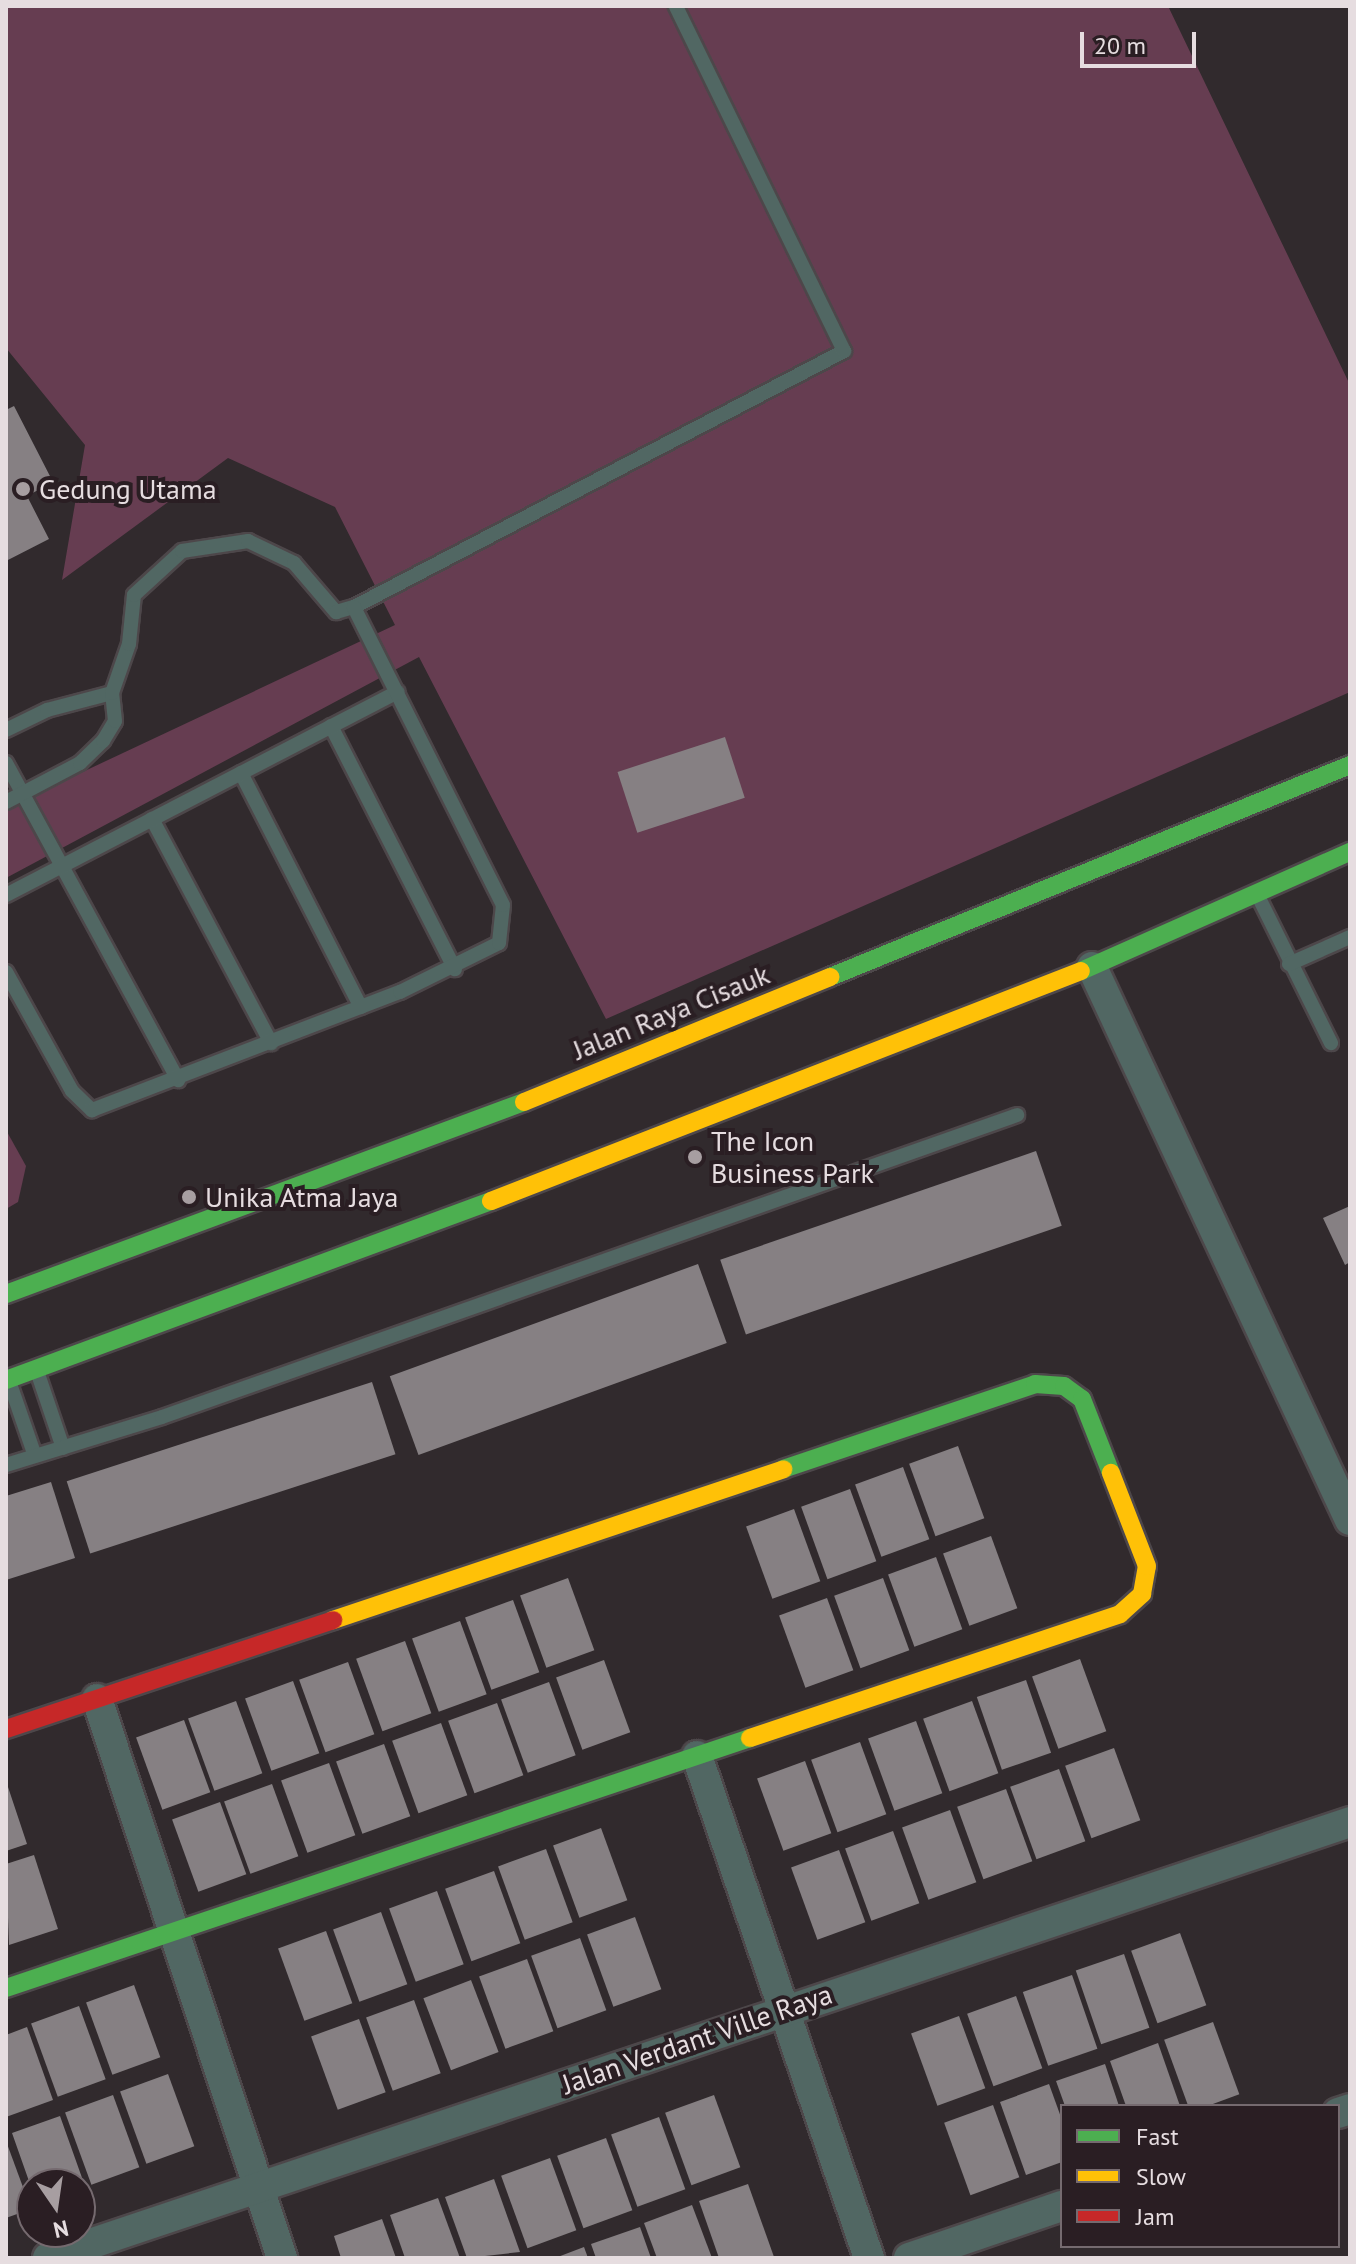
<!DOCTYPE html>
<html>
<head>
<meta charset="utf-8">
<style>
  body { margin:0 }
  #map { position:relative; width:1356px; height:2264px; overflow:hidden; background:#312a2d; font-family:"PT Sans",sans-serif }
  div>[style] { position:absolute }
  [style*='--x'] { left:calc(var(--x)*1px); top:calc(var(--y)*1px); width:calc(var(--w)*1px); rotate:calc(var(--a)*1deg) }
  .green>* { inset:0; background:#663d51 }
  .building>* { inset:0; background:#868083; transform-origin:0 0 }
  .roads { filter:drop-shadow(2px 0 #4d474a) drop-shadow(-2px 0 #4d474a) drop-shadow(0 2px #4d474a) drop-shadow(0 -2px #4d474a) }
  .lane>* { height:14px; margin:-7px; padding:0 7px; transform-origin:7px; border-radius:7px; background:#516763 }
  .street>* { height:30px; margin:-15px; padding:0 15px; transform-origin:15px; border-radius:15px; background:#516763 }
  .fast>* { height:18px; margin:-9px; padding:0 9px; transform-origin:9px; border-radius:9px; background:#4caf50 }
  .slow>* { height:18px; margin:-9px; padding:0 9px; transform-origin:9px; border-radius:9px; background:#ffc107 }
  .jam>* { height:18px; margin:-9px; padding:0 9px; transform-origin:9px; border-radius:9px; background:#c62828 }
  .dots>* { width:22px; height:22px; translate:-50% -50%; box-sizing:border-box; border:4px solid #2a1e23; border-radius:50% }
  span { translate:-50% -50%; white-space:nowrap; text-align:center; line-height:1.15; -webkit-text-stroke:8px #2a1e23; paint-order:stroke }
  .poi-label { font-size:28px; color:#e6dde0 }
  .left { translate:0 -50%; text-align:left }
  .street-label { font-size:28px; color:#e6dde0 }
  .frame { position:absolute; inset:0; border:8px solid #e6dde0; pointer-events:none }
  .legend { position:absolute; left:1060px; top:2104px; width:280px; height:144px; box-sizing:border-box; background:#2a1e23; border:2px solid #756a6f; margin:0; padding:10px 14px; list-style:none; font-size:24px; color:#e6dde0 }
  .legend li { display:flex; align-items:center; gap:16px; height:40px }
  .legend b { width:40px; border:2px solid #756a6f }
  .north { position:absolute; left:16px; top:2168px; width:80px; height:80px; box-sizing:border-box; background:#2a1e23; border:2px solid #756a6f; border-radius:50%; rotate:167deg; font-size:22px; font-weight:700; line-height:32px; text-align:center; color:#e6dde0 }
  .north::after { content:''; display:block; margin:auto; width:28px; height:36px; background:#a79ea1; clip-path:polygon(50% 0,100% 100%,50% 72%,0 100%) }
  .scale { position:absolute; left:1080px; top:32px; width:116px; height:36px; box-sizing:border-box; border:4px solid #e6dde0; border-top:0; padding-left:10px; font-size:24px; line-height:28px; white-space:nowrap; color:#e6dde0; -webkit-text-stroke:6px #2a1e23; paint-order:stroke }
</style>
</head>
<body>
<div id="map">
  <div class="green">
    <div style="clip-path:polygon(6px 6px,1168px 6px,1350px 385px,1350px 692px,606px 1019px,419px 657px,6px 878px,6px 808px,395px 625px,335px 507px,228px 458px,62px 580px,85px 445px,6px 348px)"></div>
    <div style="clip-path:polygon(6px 1130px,26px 1166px,18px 1202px,6px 1209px)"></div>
  </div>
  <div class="building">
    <div style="clip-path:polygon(14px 406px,53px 482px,27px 496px,49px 539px,6px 561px,6px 410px)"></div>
    <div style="left:725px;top:737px;width:64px;height:113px;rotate:72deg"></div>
    <div style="left:1036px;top:1151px;width:79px;height:334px;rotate:71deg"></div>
    <div style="clip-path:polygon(1350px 1206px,1350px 1262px,1345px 1265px,1323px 1218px)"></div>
    <div style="left:698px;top:1264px;width:84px;height:328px;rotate:70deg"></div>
    <div style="left:372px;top:1382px;width:76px;height:321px;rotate:72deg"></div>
    <div style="left:958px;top:1446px;width:77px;height:52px;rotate:70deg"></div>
    <div style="left:903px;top:1467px;width:77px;height:51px;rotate:70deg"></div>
    <div style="clip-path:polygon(51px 1482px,75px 1558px,6px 1580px,6px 1496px)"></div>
    <div style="left:850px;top:1489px;width:77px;height:52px;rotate:70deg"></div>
    <div style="left:794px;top:1509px;width:77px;height:51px;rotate:70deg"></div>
    <div style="left:991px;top:1536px;width:77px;height:51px;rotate:70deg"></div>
    <div style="left:936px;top:1557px;width:77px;height:51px;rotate:70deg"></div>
    <div style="left:568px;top:1578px;width:77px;height:51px;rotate:70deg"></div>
    <div style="left:883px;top:1578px;width:77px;height:52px;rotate:70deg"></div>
    <div style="left:827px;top:1598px;width:77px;height:51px;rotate:70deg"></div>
    <div style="left:513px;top:1600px;width:77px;height:51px;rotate:70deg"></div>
    <div style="left:460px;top:1621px;width:78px;height:51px;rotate:70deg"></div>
    <div style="left:405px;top:1641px;width:77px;height:52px;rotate:70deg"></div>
    <div style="left:1080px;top:1659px;width:77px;height:51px;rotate:70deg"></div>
    <div style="left:604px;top:1660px;width:77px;height:51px;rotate:70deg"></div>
    <div style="left:348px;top:1662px;width:77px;height:52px;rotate:70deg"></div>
    <div style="left:1026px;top:1680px;width:77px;height:52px;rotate:71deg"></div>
    <div style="left:293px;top:1681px;width:77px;height:51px;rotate:70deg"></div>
    <div style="left:549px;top:1682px;width:78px;height:51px;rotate:70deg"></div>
    <div style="left:236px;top:1701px;width:77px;height:51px;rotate:70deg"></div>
    <div style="left:972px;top:1701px;width:77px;height:52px;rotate:70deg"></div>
    <div style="left:497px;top:1703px;width:77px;height:52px;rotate:70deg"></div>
    <div style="left:184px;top:1720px;width:77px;height:51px;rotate:70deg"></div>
    <div style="left:916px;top:1721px;width:77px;height:51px;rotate:70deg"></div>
    <div style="left:441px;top:1723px;width:77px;height:52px;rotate:70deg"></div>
    <div style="left:860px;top:1742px;width:77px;height:52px;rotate:70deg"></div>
    <div style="left:384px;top:1744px;width:77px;height:51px;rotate:70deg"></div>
    <div style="left:1114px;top:1748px;width:77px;height:52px;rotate:70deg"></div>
    <div style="left:805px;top:1761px;width:77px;height:51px;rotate:70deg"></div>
    <div style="left:329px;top:1763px;width:77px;height:51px;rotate:70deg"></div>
    <div style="left:1059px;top:1769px;width:77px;height:52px;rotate:70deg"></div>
    <div style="clip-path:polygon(6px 1781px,27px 1844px,6px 1851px)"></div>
    <div style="left:272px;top:1784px;width:77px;height:51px;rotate:70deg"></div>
    <div style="left:1006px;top:1789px;width:77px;height:52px;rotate:70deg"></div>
    <div style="left:220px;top:1802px;width:77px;height:51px;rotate:70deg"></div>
    <div style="left:950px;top:1810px;width:77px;height:51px;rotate:70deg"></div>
    <div style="left:601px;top:1828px;width:77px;height:51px;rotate:70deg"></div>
    <div style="left:893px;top:1831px;width:77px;height:51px;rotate:70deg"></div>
    <div style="left:546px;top:1849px;width:78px;height:51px;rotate:70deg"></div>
    <div style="left:839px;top:1850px;width:77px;height:51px;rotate:70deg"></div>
    <div style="clip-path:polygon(34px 1855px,58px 1929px,9px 1945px,6px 1864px)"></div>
    <div style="left:494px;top:1871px;width:77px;height:52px;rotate:70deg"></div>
    <div style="left:437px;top:1891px;width:78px;height:51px;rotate:70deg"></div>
    <div style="left:381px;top:1912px;width:77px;height:51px;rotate:70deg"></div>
    <div style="left:635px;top:1917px;width:77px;height:51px;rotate:70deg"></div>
    <div style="left:326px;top:1931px;width:77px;height:51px;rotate:70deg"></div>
    <div style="left:1180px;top:1933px;width:77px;height:52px;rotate:70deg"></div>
    <div style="left:580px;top:1938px;width:77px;height:52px;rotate:70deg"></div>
    <div style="left:1124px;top:1954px;width:78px;height:51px;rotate:71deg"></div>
    <div style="left:527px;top:1959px;width:77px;height:51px;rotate:70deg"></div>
    <div style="left:1072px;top:1975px;width:78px;height:52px;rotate:71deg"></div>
    <div style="left:471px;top:1980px;width:77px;height:51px;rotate:69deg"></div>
    <div style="left:134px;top:1985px;width:77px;height:51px;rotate:70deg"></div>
    <div style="left:1016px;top:1996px;width:77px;height:52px;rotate:70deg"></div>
    <div style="left:414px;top:2000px;width:78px;height:51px;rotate:70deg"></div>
    <div style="left:79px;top:2006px;width:78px;height:51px;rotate:70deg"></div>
    <div style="left:959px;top:2016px;width:77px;height:51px;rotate:70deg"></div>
    <div style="left:359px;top:2019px;width:78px;height:51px;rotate:70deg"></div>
    <div style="left:1213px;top:2022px;width:77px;height:52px;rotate:70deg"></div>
    <div style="clip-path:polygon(27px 2027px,53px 2100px,6px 2117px,6px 2035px)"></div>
    <div style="clip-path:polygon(1158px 2043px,1180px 2106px,1126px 2106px,1110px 2061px)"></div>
    <div style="clip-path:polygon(1105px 2064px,1119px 2106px,1065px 2106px,1056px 2081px)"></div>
    <div style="left:168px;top:2074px;width:77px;height:51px;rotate:70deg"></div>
    <div style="clip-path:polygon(1049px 2084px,1062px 2120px,1062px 2162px,1026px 2175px,1000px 2102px)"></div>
    <div style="left:113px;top:2095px;width:77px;height:51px;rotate:70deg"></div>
    <div style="left:714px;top:2095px;width:77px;height:52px;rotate:70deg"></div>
    <div style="left:993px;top:2105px;width:77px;height:52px;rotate:70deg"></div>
    <div style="clip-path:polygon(60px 2116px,86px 2189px,80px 2191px,80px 2184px,30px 2184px,12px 2133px)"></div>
    <div style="left:659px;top:2117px;width:77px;height:51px;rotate:70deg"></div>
    <div style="left:606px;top:2138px;width:77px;height:52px;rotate:70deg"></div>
    <div style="clip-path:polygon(6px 2141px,31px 2209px,6px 2218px)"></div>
    <div style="left:550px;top:2158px;width:77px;height:52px;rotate:70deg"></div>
    <div style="clip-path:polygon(494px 2179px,520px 2252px,467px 2258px,445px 2197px)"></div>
    <div style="clip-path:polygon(748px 2184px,774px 2257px,719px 2258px,699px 2201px)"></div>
    <div style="clip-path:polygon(438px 2198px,460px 2258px,405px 2258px,390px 2215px)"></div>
    <div style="clip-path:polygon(692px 2205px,712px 2258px,657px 2258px,644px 2223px)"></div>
    <div style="clip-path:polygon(382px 2219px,396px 2258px,341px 2258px,334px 2236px)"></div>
    <div style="clip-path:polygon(640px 2227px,651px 2258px,596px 2258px,591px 2244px)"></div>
    <div style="clip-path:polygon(584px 2247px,588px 2258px,555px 2258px)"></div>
  </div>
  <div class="roads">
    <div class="lane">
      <div style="--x:331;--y:726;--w:273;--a:63"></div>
      <div style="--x:6;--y:730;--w:46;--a:-26"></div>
      <div style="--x:47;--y:710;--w:67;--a:-14.7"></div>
      <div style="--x:6;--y:763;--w:361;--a:61.5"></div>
      <div style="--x:241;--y:773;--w:263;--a:62.9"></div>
      <div style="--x:6;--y:802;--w:84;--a:-27.8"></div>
      <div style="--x:80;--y:763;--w:32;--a:-44"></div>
      <div style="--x:103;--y:741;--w:23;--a:-59"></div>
      <div style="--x:115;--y:721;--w:28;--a:-96"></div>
      <div style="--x:112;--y:693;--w:52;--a:-70.9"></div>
      <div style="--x:129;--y:644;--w:49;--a:-84.2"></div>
      <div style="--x:134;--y:595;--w:65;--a:-42.5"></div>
      <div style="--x:182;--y:551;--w:67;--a:-8.6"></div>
      <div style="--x:248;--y:541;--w:51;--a:25.6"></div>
      <div style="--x:294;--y:563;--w:65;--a:49.4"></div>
      <div style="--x:336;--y:612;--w:19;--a:-16"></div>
      <div style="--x:354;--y:607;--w:553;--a:-27.58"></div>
      <div style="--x:844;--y:351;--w:384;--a:-116"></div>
      <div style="--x:152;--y:819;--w:254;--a:62"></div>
      <div style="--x:6;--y:895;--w:441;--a:-27.4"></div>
      <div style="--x:1259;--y:898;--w:162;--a:63.6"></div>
      <div style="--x:1289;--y:964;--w:67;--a:-23.9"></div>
      <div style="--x:6;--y:972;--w:136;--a:61"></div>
      <div style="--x:72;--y:1091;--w:28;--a:44"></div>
      <div style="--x:92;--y:1110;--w:330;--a:-21"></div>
      <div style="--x:400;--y:992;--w:110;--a:-26.3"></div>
      <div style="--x:499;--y:943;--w:38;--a:-84"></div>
      <div style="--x:503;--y:905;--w:333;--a:-116.6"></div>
      <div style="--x:38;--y:1374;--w:78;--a:71.3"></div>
      <div style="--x:9;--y:1381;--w:79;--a:70.9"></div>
      <div style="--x:6;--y:1465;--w:163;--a:-17.1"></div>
      <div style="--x:162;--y:1417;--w:907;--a:-19.45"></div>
    </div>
    <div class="street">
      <div style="--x:1092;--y:967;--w:610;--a:64.99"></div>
      <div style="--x:97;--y:1699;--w:589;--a:71.69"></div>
      <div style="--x:697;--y:1756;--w:531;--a:71.09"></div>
      <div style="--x:1338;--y:2113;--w:13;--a:-18"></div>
      <div style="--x:48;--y:2258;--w:1373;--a:-18.51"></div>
      <div style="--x:909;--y:2258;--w:162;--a:-18.8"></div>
    </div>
    <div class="fast">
      <div style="--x:1081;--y:971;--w:294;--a:-23.9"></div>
      <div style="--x:830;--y:977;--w:562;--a:-22.18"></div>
      <div style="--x:6;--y:1294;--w:552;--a:-20.34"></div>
      <div style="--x:6;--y:1380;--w:517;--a:-20.26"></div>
      <div style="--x:783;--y:1469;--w:266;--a:-18.6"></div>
      <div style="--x:1035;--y:1384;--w:29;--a:4"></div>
      <div style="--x:1064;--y:1386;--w:22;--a:36"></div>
      <div style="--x:1082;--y:1399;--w:79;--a:68.6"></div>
      <div style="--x:6;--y:1988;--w:785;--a:-18.57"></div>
    </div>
    <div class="slow">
      <div style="--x:524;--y:1102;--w:331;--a:-22.2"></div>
      <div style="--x:491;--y:1201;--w:633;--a:-21.3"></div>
      <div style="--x:333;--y:1620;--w:475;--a:-18.5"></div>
      <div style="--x:750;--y:1738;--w:390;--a:-18.5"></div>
      <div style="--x:1120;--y:1614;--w:30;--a:-42"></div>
      <div style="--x:1142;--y:1594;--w:28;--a:-80"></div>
      <div style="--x:1147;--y:1566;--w:100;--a:-111.2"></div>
    </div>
    <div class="jam">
      <div style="--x:6;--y:1729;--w:345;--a:-18.4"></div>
    </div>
  </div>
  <div class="dots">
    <div style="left:23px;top:489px;background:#a79ea1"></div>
    <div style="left:695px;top:1157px;background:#a79ea1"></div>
    <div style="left:189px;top:1197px;background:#a79ea1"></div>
  </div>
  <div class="poi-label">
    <span class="left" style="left:39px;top:489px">Gedung Utama</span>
    <span class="left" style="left:711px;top:1157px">The Icon<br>Business Park</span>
    <span class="left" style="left:205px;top:1197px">Unika Atma Jaya</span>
  </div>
  <div class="street-label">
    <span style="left:671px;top:1012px;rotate:-22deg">Jalan Raya Cisauk</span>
    <span style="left:697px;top:2039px;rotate:-19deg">Jalan Verdant Ville Raya</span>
  </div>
  <div class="frame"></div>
  <ul class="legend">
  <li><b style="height:10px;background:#4caf50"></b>Fast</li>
  <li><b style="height:10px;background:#ffc107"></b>Slow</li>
  <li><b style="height:10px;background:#c62828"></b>Jam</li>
  </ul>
  <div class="north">N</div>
  <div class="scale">20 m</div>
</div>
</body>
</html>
